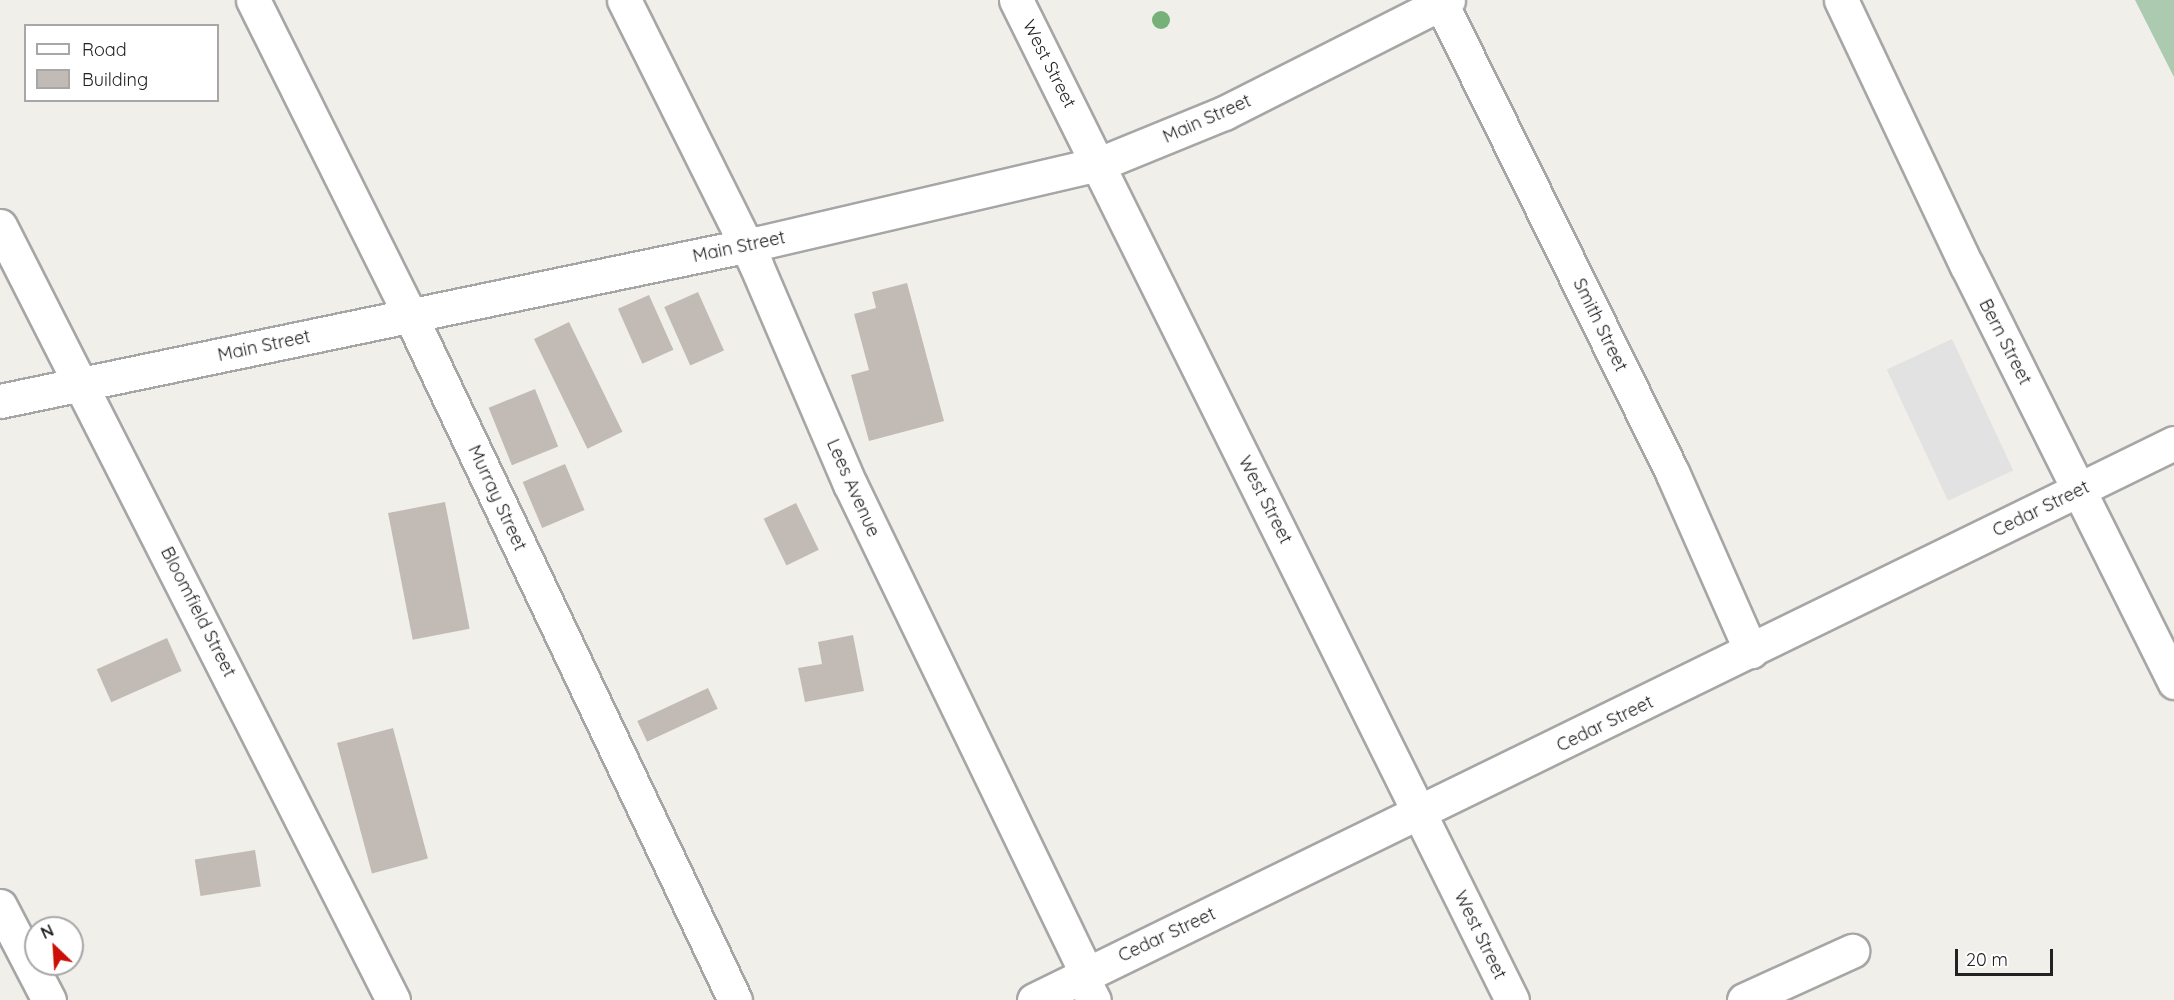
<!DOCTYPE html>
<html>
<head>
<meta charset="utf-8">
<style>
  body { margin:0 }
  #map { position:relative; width:2174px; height:1000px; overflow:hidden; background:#f1efe9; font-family:Quicksand,sans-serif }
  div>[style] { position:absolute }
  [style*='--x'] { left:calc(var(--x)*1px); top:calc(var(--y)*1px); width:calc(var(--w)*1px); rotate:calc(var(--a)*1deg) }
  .cemetery>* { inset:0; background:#abcab0 }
  .parking>* { inset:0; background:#e2e2e2; transform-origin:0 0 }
  .building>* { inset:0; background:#c2bbb5; transform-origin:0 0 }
  .roads { filter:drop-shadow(2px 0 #a6a6a6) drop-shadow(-2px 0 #a6a6a6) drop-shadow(0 2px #a6a6a6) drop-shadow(0 -2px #a6a6a6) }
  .street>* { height:33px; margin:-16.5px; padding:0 16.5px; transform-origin:16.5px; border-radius:16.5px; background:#fff }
  .trees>* { width:18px; height:18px; margin:-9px; border-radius:50%; background:#75b179 }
  span { translate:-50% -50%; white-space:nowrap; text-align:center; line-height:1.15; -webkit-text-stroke:4.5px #fff; paint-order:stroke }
  .street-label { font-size:18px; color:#222 }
  .legend { position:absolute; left:24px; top:24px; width:195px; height:78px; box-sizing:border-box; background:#fff; border:2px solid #a7a7a7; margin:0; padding:8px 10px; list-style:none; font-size:18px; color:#222 }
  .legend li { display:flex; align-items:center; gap:12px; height:30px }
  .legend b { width:30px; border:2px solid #a7a7a7 }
  .north { position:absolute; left:24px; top:916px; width:60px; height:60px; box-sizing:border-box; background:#fff; border:2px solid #a7a7a7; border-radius:50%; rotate:335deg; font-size:16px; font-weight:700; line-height:24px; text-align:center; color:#222 }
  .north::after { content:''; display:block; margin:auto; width:21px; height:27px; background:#cc0e07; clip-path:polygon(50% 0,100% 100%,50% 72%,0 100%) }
  .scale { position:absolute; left:1955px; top:949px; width:98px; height:27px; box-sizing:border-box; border:3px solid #222; border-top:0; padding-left:8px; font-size:18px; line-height:21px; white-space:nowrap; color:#222; -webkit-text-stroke:4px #fff; paint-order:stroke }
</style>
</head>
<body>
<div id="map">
  <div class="cemetery">
    <div style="clip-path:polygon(2135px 0,2174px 0,2174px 77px)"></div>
  </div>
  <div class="parking">
    <div style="left:1952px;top:339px;width:145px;height:72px;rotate:65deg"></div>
  </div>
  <div class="building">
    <div style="clip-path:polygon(907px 283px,944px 421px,869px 441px,851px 375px,869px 370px,854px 314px,876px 308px,872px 292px)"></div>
    <div style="left:698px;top:292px;width:64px;height:37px;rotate:66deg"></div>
    <div style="left:649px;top:295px;width:60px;height:34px;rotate:66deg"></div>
    <div style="left:569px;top:322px;width:122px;height:39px;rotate:64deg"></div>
    <div style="left:535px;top:389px;width:62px;height:50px;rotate:68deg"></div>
    <div style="left:565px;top:464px;width:50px;height:46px;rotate:67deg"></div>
    <div style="left:445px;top:502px;width:129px;height:58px;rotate:79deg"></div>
    <div style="left:796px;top:503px;width:52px;height:36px;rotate:64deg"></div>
    <div style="clip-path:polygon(853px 635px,864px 691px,805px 702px,798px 668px,822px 664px,818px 642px)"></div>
    <div style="left:167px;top:638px;width:36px;height:77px;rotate:66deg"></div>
    <div style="left:708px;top:688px;width:23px;height:78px;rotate:65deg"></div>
    <div style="left:393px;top:728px;width:135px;height:58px;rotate:75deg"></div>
    <div style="left:255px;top:850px;width:37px;height:61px;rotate:81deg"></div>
  </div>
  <div class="roads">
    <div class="street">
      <div style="--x:253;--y:0;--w:352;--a:63.5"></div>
      <div style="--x:410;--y:315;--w:758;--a:64.62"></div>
      <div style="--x:624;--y:0;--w:296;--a:63.5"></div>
      <div style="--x:756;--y:265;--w:238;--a:66.8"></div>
      <div style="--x:850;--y:484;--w:531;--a:64.21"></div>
      <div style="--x:1081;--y:962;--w:13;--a:90"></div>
      <div style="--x:1081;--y:975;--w:28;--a:63"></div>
      <div style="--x:1016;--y:0;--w:1116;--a:63.62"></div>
      <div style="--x:1841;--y:0;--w:294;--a:64.7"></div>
      <div style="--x:1967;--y:266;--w:465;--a:63.5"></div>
      <div style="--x:1441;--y:3;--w:523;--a:63.78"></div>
      <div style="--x:1672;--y:472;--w:196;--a:66.2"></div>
      <div style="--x:0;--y:226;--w:868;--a:63.08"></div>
      <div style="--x:0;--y:401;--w:775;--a:-11.76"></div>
      <div style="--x:759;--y:243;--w:349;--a:-13.1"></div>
      <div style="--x:1099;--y:164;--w:135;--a:-22.2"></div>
      <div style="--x:1224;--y:113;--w:251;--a:-26.8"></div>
      <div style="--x:0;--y:906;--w:106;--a:62.5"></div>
      <div style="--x:1034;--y:1000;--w:1269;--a:-26.04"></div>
      <div style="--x:1744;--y:1000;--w:119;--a:-24.4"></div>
    </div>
  </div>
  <div class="trees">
    <div style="left:1161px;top:20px"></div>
  </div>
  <div class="street-label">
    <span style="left:1049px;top:64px;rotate:63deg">West Street</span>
    <span style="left:1207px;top:119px;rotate:-24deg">Main Street</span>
    <span style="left:739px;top:247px;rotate:-12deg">Main Street</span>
    <span style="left:1600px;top:325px;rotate:64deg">Smith Street</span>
    <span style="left:2005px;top:342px;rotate:63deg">Bern Street</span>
    <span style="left:264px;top:346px;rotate:-12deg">Main Street</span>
    <span style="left:853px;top:488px;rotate:66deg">Lees Avenue</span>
    <span style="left:497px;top:498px;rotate:65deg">Murray Street</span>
    <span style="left:1265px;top:500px;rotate:63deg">West Street</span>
    <span style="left:2041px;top:509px;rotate:-26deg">Cedar Street</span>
    <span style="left:198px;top:612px;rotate:63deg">Bloomfield Street</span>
    <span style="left:1605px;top:724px;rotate:-26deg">Cedar Street</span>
    <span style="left:1167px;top:935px;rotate:-25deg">Cedar Street</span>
    <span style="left:1480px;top:935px;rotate:64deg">West Street</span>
  </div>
  <ul class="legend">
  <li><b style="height:8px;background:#fff"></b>Road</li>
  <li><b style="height:16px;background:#c2bbb5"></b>Building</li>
  </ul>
  <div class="north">N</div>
  <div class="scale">20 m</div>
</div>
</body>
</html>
